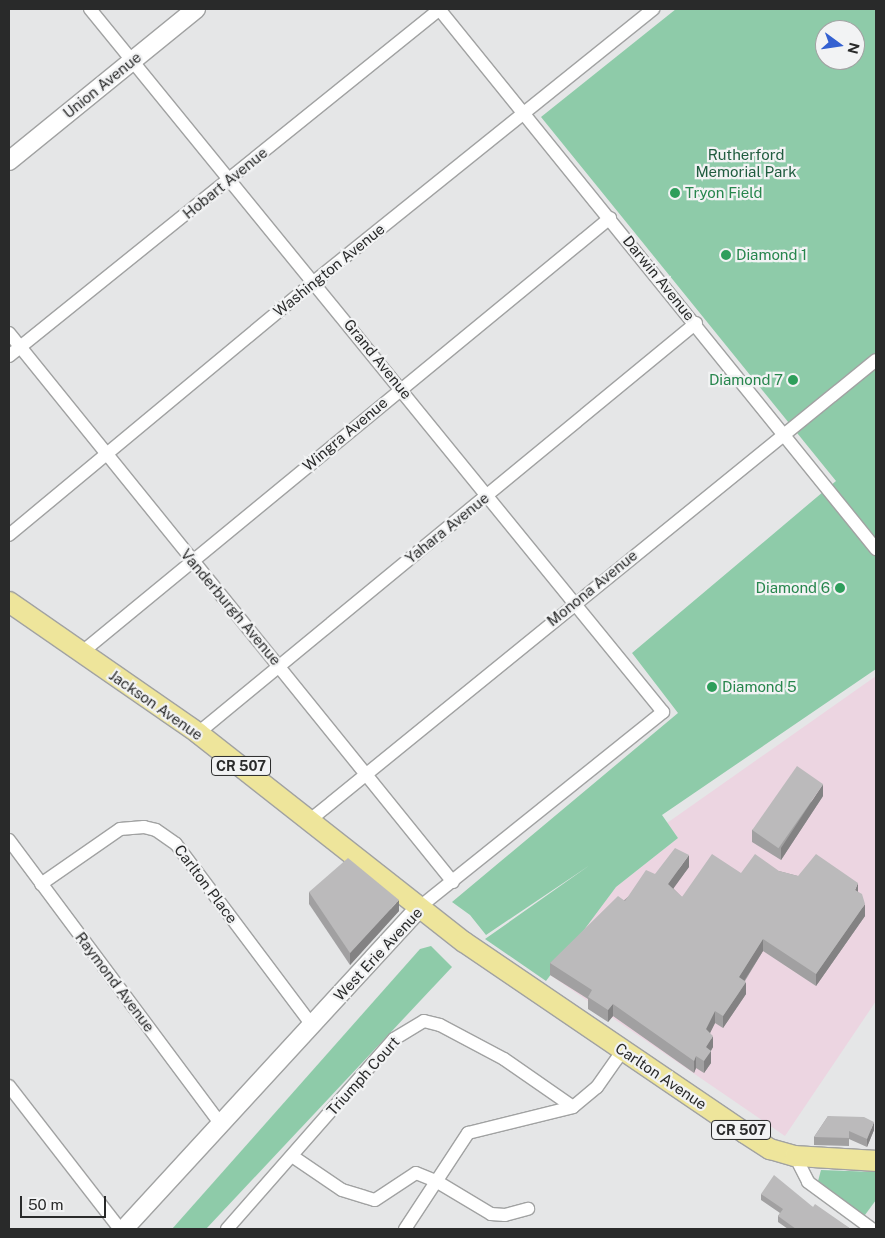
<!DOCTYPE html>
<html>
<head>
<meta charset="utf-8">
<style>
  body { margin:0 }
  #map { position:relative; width:885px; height:1238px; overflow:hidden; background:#e5e6e7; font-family:"Public Sans",sans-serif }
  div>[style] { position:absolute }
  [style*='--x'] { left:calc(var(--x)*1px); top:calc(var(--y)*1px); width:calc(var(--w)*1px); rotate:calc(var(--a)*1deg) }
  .industrial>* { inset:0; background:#ecd5e1 }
  .green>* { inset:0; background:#8ecba9 }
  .roads { filter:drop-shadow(1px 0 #a1a2a2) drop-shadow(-1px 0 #a1a2a2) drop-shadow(0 1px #a1a2a2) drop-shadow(0 -1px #a1a2a2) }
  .street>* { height:12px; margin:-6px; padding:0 6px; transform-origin:6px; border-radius:6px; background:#fff }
  .secondary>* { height:18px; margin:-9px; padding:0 9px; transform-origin:9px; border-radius:9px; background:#fff }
  .primary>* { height:20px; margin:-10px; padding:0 10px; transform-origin:10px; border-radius:10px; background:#eee59b }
  .wall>* { inset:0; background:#a1a0a1 }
  .shaded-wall>* { inset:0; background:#838283 }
  .building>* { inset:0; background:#bbbabb; transform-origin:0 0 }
  .dots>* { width:14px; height:14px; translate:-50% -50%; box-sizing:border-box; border:2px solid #f2f3f4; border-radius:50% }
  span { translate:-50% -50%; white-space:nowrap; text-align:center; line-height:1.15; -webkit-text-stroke:4.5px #f2f3f4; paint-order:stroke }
  .shield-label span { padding:1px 4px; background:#f2f3f4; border:1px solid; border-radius:4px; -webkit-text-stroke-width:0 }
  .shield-label { font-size:14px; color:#292a2a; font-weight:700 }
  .street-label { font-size:15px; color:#292a2a }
  .park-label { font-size:15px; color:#205c3f }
  .leisure-label { font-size:15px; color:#27864d }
  .left { translate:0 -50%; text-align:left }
  .right { translate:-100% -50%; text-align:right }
  .frame { position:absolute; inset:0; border:10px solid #292a2a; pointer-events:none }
  .north { position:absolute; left:815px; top:20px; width:50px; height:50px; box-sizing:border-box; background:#f2f3f4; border:1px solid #a2a3a3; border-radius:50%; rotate:104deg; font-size:14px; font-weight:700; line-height:20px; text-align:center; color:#292a2a }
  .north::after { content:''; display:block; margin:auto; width:18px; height:22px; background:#3461d1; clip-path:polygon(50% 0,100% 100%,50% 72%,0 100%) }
  .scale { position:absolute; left:20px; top:1196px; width:86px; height:22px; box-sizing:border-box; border:2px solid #292a2a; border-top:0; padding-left:6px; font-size:15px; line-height:18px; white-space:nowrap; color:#292a2a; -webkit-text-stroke:4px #f2f3f4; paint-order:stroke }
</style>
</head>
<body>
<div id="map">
  <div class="industrial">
    <div style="clip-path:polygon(876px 676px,876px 1001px,785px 1136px,550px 975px,616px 887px,678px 838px,667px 823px)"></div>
  </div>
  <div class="green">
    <div style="clip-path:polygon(evenodd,676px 9px,876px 9px,876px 669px,662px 815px,678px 838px,616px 887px,546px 981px,485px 939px,590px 865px,486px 935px,470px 915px,452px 902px,678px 713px,632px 653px,836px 481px,541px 117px,676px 9px,825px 30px,855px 30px,855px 60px,825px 60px,825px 30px)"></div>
    <div style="clip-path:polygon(431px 946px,452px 967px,206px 1229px,172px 1229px,420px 949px)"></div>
    <div style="clip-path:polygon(821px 1170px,876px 1172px,876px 1200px,862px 1219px,817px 1185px)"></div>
  </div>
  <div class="roads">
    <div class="street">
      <div style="--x:90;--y:9;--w:907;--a:50.82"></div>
      <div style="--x:663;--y:712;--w:312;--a:141.3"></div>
      <div style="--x:439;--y:9;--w:695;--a:51.02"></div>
      <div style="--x:9;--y:333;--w:706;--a:51.04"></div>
      <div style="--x:9;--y:356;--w:553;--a:-38.84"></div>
      <div style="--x:9;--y:535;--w:398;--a:-39.7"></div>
      <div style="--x:315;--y:281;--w:434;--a:-38.8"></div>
      <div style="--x:81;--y:653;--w:685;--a:-39.43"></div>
      <div style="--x:198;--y:733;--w:645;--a:-39.46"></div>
      <div style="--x:310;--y:820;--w:729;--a:-39.1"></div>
      <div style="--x:9;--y:840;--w:354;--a:53.3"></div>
      <div style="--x:41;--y:884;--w:96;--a:-34.8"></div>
      <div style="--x:120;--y:829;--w:24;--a:-5"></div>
      <div style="--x:144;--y:827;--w:12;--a:14"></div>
      <div style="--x:156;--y:830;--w:24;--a:35"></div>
      <div style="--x:176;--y:844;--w:226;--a:53.1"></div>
      <div style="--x:9;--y:1086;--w:181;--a:52.2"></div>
      <div style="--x:292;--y:1156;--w:60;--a:34.2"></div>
      <div style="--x:342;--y:1190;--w:34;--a:17"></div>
      <div style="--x:375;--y:1200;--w:49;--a:-33.4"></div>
      <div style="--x:416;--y:1173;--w:22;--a:22"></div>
      <div style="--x:436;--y:1181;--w:64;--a:31"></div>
      <div style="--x:491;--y:1214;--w:14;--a:4"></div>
      <div style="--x:505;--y:1215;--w:24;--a:-15"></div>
      <div style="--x:795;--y:1156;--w:29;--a:63"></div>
      <div style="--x:808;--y:1182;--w:79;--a:36.3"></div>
      <div style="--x:227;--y:1229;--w:253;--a:-48.7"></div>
      <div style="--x:394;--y:1039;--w:35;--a:-31"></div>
      <div style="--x:424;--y:1021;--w:16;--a:14"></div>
      <div style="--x:440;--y:1025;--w:72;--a:28"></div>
      <div style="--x:504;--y:1059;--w:84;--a:34.8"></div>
      <div style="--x:405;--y:1229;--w:115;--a:-56.7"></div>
      <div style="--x:468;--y:1133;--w:108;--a:-13.9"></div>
      <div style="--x:573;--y:1107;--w:31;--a:-40"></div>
      <div style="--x:597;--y:1087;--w:45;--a:-54.9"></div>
    </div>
    <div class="secondary">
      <div style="--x:9;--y:161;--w:241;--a:-39.1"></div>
      <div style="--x:124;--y:1229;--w:437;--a:-47.4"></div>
    </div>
    <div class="primary">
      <div style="--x:9;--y:602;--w:230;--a:34.7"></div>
      <div style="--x:198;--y:733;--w:338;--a:38.2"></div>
      <div style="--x:464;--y:942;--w:340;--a:34.2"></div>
      <div style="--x:745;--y:1133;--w:30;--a:33"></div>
      <div style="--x:770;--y:1149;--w:26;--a:16"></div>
      <div style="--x:795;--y:1156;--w:81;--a:3.5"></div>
    </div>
  </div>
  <div class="wall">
    <div style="clip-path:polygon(823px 796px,781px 860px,752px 842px,752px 830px)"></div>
    <div style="clip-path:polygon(689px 867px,673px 888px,682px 897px,741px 873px,779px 871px,798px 876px,858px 892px,865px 916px,816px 986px,763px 951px,745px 981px,746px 994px,738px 1006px,723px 1028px,715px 1023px,710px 1033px,713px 1047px,711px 1051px,711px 1063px,704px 1073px,696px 1068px,694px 1073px,613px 1016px,608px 1022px,588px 1009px,588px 999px,550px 975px,550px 963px,655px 874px)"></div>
    <div style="clip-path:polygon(309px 892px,399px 911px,350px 965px,309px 904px)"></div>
    <div style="clip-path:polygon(828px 1116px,874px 1130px,867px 1147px,849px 1139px,849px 1146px,814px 1145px,814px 1137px)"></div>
    <div style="clip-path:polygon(761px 1194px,813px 1207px,851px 1229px,788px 1229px,778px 1222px,778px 1216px,780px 1213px,761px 1200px)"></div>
  </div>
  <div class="shaded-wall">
    <div style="clip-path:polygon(823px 784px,823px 796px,781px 860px,781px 848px)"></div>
    <div style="clip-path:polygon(689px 855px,689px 867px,668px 896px,668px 884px)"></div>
    <div style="clip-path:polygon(858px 883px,858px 895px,855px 890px)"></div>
    <div style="clip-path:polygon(399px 900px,399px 911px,350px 965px,350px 953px)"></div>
    <div style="clip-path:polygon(865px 904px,865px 916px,816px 986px,816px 974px)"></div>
    <div style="clip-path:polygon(763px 939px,763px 951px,739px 989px,739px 977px)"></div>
    <div style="clip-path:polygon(746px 982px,746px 994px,723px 1028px,723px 1016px)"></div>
    <div style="clip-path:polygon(613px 1004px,613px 1016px,608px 1022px,608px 1010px)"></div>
    <div style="clip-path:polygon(715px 1011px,715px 1023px,706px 1041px,706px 1029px)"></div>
    <div style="clip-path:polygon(713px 1036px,713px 1047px,707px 1057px,711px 1051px,711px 1063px,704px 1073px,704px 1061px,706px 1047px)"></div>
    <div style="clip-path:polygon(696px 1056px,696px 1068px,694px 1073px,694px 1061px)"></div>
    <div style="clip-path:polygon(874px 1122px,874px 1130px,867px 1147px,867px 1139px)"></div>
  </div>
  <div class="building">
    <div style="left:797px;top:766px;width:32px;height:78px;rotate:35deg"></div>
    <div style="clip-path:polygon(675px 848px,689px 855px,668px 884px,682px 897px,712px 854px,741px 873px,755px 854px,779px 871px,798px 876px,816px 854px,858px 883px,855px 890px,862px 894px,865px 904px,816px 974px,763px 939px,739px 977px,746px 982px,738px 994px,723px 1016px,715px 1011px,706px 1029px,713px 1036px,706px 1047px,711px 1051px,704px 1061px,696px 1056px,694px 1061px,613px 1004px,608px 1010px,588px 997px,592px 990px,550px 963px,618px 896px,625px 901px,646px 870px,655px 874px)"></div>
    <div style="clip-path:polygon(348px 858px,399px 900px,350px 953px,309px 892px)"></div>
    <div style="clip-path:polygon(828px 1116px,864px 1117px,874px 1122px,867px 1139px,849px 1131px,849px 1138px,814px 1137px)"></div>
    <div style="clip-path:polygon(774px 1175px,813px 1207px,815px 1204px,851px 1229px,796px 1229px,778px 1216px,783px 1209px,761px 1194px)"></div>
  </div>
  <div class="dots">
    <div style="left:675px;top:193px;background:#2e9e5b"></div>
    <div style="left:726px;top:255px;background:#2e9e5b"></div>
    <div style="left:793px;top:380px;background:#2e9e5b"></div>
    <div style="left:840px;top:588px;background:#2e9e5b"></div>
    <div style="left:712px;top:687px;background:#2e9e5b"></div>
  </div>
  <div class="shield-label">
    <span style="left:241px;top:766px">CR 507</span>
    <span style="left:741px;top:1130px">CR 507</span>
  </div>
  <div class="street-label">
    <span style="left:102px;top:85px;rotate:-39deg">Union Avenue</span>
    <span style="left:225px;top:183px;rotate:-39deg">Hobart Avenue</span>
    <span style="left:329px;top:270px;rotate:-39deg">Washington Avenue</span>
    <span style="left:659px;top:278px;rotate:51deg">Darwin Avenue</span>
    <span style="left:378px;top:359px;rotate:51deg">Grand Avenue</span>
    <span style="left:345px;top:434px;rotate:-40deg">Wingra Avenue</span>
    <span style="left:447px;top:528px;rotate:-39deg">Yahara Avenue</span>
    <span style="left:592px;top:588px;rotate:-39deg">Monona Avenue</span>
    <span style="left:231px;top:607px;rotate:50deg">Vanderburgh Avenue</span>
    <span style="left:156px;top:705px;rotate:35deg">Jackson Avenue</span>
    <span style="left:206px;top:884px;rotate:53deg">Carlton Place</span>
    <span style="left:378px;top:954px;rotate:-47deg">West Erie Avenue</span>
    <span style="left:115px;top:982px;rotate:53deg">Raymond Avenue</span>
    <span style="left:363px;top:1076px;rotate:-48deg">Triumph Court</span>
    <span style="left:661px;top:1076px;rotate:34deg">Carlton Avenue</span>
  </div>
  <div class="park-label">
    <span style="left:746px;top:163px">Rutherford<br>Memorial Park</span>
  </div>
  <div class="leisure-label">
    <span class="left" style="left:685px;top:193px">Tryon Field</span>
    <span class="left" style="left:736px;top:255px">Diamond 1</span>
    <span class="right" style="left:783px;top:380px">Diamond 7</span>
    <span class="right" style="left:830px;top:588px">Diamond 6</span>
    <span class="left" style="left:722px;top:687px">Diamond 5</span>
  </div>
  <div class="frame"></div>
  <div class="north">N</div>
  <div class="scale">50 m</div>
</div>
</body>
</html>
